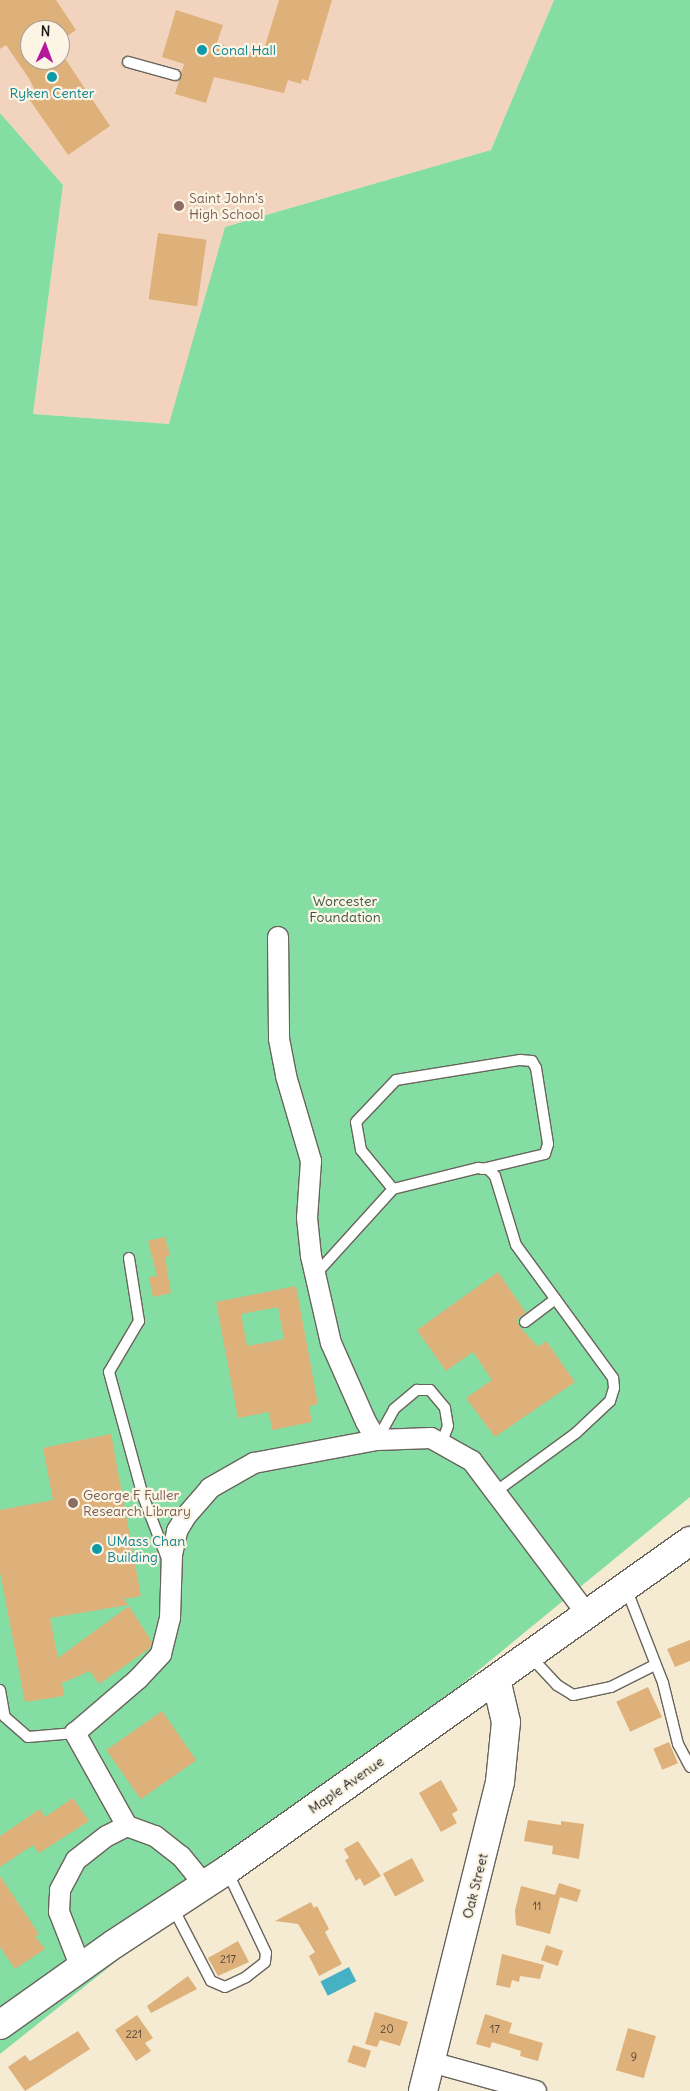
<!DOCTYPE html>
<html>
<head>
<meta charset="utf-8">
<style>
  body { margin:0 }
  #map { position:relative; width:690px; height:2091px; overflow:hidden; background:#f5ebd3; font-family:Delius,sans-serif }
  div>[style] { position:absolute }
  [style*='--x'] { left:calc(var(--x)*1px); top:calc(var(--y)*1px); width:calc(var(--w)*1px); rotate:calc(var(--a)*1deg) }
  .built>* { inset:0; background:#f2d4be }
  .green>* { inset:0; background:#84dda3 }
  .water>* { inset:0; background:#46b1c4; transform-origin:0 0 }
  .building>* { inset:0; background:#deb17b; transform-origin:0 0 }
  .roads { filter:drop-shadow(1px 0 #68645c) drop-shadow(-1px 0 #68645c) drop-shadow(0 1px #68645c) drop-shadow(0 -1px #68645c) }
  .lane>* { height:10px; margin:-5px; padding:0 5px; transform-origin:5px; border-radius:5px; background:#fff }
  .street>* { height:20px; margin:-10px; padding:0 10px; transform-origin:10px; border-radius:10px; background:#fff }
  .secondary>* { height:28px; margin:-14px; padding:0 14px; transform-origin:14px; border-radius:14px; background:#fff }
  .dots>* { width:14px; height:14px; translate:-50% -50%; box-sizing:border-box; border:2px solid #fcf5e5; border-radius:50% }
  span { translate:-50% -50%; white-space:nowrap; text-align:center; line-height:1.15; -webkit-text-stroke:4.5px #fcf5e5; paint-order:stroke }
  .number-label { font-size:11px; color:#4c4134 }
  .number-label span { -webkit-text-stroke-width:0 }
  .culture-label { font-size:14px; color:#0d838f }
  .left { translate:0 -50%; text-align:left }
  .education-label { font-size:14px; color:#785e54 }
  .park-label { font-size:14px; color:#3b5644 }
  .street-label { font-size:14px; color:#1c1c1c }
  .north { position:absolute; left:20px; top:20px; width:50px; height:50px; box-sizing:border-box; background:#fcf5e5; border:1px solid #a29e95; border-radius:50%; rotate:2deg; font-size:14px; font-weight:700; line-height:20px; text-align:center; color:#1c1c1c }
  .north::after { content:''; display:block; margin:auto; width:18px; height:22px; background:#b5179e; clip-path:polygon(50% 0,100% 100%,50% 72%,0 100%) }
</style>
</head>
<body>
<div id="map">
  <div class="built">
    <div style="clip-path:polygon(evenodd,0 0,554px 0,491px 150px,225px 227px,170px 424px,33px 414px,63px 185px,0 113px,0 0,30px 30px,60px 30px,60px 60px,30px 60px,30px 30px)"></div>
  </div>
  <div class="green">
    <div style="clip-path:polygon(554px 0,690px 0,690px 1497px,380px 1751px,0 2054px,0 113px,63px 185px,33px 414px,169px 424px,225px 227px,491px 150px)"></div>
  </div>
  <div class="water">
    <div style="left:349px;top:1967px;width:16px;height:32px;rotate:63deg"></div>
  </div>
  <div class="building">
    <div style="clip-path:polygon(0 0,56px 0,76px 30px,60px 41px,60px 30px,30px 30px,30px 60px,66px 60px,110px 126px,68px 155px,29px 99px,37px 94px,28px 77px,6px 45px,0 49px)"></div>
    <div style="clip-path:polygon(279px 0,332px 0,308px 81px,302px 79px,301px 84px,288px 80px,284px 93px,214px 77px,206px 103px,175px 94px,184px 64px,162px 57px,176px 10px,223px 25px,217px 43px,262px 56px)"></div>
    <div style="left:158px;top:233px;width:49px;height:67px;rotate:8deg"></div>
    <div style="clip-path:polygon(165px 1237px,170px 1256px,165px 1257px,171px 1293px,153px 1297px,149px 1277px,157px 1276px,148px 1241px)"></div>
    <div style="clip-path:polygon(498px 1272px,526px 1313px,517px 1319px,519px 1326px,538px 1347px,546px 1341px,575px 1382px,495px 1437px,466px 1398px,492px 1380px,473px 1352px,446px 1371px,417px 1330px)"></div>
    <div style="clip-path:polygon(evenodd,296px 1286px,318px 1404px,309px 1406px,312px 1422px,272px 1430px,269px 1412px,238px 1418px,216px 1302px,296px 1286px,278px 1307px,284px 1339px,247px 1346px,241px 1314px,278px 1307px)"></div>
    <div style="clip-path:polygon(111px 1434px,141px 1596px,124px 1599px,128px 1605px,50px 1618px,58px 1658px,129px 1606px,152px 1642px,150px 1648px,99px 1684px,90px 1671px,62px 1683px,64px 1696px,25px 1702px,0 1572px,0 1510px,53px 1500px,43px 1448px)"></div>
    <div style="clip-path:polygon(690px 1640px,690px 1661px,675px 1667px,667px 1649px)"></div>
    <div style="left:648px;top:1687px;width:33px;height:35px;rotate:65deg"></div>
    <div style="left:162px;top:1711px;width:60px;height:68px;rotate:55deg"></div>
    <div style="left:669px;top:1742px;width:23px;height:17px;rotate:67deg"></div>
    <div style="clip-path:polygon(441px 1780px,458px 1810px,452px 1814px,457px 1823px,441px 1832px,419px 1793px)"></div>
    <div style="clip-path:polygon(73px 1798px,89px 1821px,39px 1853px,33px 1845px,0 1867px,0 1836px,40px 1809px,45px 1817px)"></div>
    <div style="clip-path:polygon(528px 1820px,561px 1825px,561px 1821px,584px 1824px,579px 1859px,552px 1854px,553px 1846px,524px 1841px)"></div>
    <div style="clip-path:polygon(358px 1841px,381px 1876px,364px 1886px,360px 1878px,356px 1881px,345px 1860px,349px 1858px,344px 1849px)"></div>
    <div style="left:412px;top:1858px;width:26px;height:33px;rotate:62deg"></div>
    <div style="clip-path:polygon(0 1876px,39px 1934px,35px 1936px,45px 1949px,15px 1969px,0 1947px)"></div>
    <div style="clip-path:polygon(559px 1883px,581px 1890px,577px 1902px,560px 1897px,550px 1934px,516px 1925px,515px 1910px,521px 1886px,559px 1896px,555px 1895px)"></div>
    <div style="clip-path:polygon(311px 1902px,314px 1908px,317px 1906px,329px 1929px,325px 1932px,342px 1964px,319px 1976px,309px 1956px,315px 1952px,298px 1924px,275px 1921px)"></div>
    <div style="clip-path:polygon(238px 1941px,249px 1962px,218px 1976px,208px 1958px)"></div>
    <div style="left:546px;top:1945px;width:18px;height:16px;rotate:19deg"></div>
    <div style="clip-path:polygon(502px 1954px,544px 1965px,540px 1979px,520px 1976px,519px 1982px,512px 1980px,510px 1988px,496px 1985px)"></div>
    <div style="clip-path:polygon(188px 1976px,197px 1989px,151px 2013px,147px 2006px)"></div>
    <div style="clip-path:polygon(375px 2012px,408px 2022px,400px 2046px,380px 2040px,377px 2047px,365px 2044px)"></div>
    <div style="clip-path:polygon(485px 2014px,512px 2023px,509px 2033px,543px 2043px,538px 2061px,520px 2056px,521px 2051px,492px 2042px,490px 2048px,476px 2044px)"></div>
    <div style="clip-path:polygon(137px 2015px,153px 2038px,145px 2043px,151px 2051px,136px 2061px,115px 2030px)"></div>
    <div style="left:628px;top:2028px;width:29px;height:44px;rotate:16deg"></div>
    <div style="clip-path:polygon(78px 2031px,90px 2049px,25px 2091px,8px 2067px,25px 2055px,30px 2061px)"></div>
    <div style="left:353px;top:2045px;width:19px;height:18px;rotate:18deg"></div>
  </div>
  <div class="roads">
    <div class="lane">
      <div style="--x:128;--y:62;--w:49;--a:15.5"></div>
      <div style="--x:393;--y:1189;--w:50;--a:-129.4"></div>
      <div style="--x:361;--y:1150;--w:28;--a:-100"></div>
      <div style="--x:356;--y:1122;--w:58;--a:-46.4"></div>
      <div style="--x:396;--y:1080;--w:126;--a:-9.2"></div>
      <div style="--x:520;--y:1060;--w:12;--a:5"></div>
      <div style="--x:532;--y:1061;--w:8;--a:60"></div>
      <div style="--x:536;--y:1068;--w:77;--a:81"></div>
      <div style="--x:548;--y:1144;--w:10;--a:107"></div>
      <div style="--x:545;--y:1154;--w:65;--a:166.6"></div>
      <div style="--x:129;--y:1258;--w:64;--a:81"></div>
      <div style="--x:139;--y:1321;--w:59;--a:120.5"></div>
      <div style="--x:109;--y:1372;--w:129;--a:74.7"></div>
      <div style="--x:143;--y:1496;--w:70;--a:69"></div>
      <div style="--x:315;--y:1275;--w:116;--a:-47.8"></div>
      <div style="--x:393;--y:1189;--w:88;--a:-13.9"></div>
      <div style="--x:478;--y:1168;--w:10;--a:6"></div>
      <div style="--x:488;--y:1169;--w:10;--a:45"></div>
      <div style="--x:495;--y:1176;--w:72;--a:73.1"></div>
      <div style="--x:516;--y:1245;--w:165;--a:53.9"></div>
      <div style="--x:613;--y:1378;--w:10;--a:84"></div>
      <div style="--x:614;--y:1388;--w:14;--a:107"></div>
      <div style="--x:610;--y:1401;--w:47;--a:136.7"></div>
      <div style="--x:576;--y:1433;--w:100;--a:143.9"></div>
      <div style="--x:525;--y:1322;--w:38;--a:-37"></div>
      <div style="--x:377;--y:1440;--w:35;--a:-61"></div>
      <div style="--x:394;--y:1409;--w:30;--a:-40"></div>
      <div style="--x:417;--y:1390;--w:13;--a:0"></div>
      <div style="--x:430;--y:1390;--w:23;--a:50"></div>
      <div style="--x:445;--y:1408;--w:18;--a:81"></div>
      <div style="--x:448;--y:1426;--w:17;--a:111"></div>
      <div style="--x:626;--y:1588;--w:102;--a:68.7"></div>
      <div style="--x:663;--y:1683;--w:63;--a:76.2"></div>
      <div style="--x:678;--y:1744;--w:26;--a:62"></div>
      <div style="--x:530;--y:1656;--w:40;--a:47"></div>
      <div style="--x:557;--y:1685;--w:19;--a:32"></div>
      <div style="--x:573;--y:1695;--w:39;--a:-12"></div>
      <div style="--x:611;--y:1687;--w:49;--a:-26.6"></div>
      <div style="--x:0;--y:1690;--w:27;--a:80"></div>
      <div style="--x:5;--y:1717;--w:30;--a:41"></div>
      <div style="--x:28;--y:1737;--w:47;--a:-4.9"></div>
      <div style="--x:173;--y:1908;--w:82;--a:62.5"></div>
      <div style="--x:211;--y:1981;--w:15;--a:23"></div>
      <div style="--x:225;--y:1987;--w:23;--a:-25"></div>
      <div style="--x:246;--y:1977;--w:24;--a:-38"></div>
      <div style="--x:265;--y:1962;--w:9;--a:-84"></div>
      <div style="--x:266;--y:1953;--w:91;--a:-115.4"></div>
    </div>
    <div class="street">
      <div style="--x:278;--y:937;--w:102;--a:89.4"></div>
      <div style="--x:279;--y:1039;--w:38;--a:79"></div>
      <div style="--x:286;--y:1076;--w:89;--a:73.6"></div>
      <div style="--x:311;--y:1161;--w:57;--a:94"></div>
      <div style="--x:307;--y:1218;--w:38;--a:84"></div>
      <div style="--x:311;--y:1256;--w:89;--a:77.1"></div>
      <div style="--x:331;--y:1343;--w:86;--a:66.1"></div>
      <div style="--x:366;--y:1422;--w:21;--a:59"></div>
      <div style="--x:377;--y:1440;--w:54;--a:-2.1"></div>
      <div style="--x:431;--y:1438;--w:47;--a:29.3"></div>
      <div style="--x:472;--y:1461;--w:191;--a:53.1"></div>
      <div style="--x:127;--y:1826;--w:107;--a:-119.2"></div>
      <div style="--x:75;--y:1733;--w:83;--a:-40.6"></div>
      <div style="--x:138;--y:1679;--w:34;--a:-47"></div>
      <div style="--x:161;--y:1654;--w:37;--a:-76"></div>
      <div style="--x:170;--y:1618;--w:63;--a:-88.2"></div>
      <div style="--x:172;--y:1555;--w:25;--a:-78"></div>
      <div style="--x:177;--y:1531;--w:17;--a:-59"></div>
      <div style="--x:186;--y:1516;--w:37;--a:-49"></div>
      <div style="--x:210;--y:1488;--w:51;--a:-29.6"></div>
      <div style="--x:254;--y:1463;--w:125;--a:-10.6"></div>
      <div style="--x:81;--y:1968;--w:60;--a:-111.4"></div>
      <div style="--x:59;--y:1912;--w:22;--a:-87"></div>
      <div style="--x:60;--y:1890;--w:34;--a:-62"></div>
      <div style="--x:76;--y:1860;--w:39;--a:-38"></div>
      <div style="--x:107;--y:1836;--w:22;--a:-27"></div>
      <div style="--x:127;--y:1826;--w:30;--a:20"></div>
      <div style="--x:155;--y:1836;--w:33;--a:38"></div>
      <div style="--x:181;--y:1856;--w:38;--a:51"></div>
      <div style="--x:431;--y:2062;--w:109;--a:15.4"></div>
    </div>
    <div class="secondary">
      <div style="--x:0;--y:2025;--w:140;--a:-35.4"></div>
      <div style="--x:114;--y:1944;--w:135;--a:-33.2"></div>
      <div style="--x:227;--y:1870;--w:568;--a:-35.4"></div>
      <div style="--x:423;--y:2091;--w:318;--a:-76"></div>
      <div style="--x:500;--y:1782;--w:60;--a:-84.3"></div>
      <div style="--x:506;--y:1722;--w:44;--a:-103.1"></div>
    </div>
  </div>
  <div class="dots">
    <div style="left:202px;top:50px;background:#0f9aa8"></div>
    <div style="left:52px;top:77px;background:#0f9aa8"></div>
    <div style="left:179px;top:206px;background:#8d6e63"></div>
    <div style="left:73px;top:1503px;background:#8d6e63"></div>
    <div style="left:97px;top:1549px;background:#0f9aa8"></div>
  </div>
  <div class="number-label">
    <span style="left:537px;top:1906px">11</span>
    <span style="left:228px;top:1959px">217</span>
    <span style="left:387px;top:2029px">20</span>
    <span style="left:495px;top:2029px">17</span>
    <span style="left:134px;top:2034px">221</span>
    <span style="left:634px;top:2057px">9</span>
  </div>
  <div class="culture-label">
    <span class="left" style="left:212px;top:50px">Conal Hall</span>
    <span style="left:52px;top:93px">Ryken Center</span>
    <span class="left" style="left:107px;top:1549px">UMass Chan<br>Building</span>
  </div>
  <div class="education-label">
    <span class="left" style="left:189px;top:206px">Saint John's<br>High School</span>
    <span class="left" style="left:83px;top:1503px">George F Fuller<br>Research Library</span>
  </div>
  <div class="park-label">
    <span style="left:345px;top:909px">Worcester<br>Foundation</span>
  </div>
  <div class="street-label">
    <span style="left:346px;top:1785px;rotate:-35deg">Maple Avenue</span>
    <span style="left:475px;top:1886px;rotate:-76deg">Oak Street</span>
  </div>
  <div class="north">N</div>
</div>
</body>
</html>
